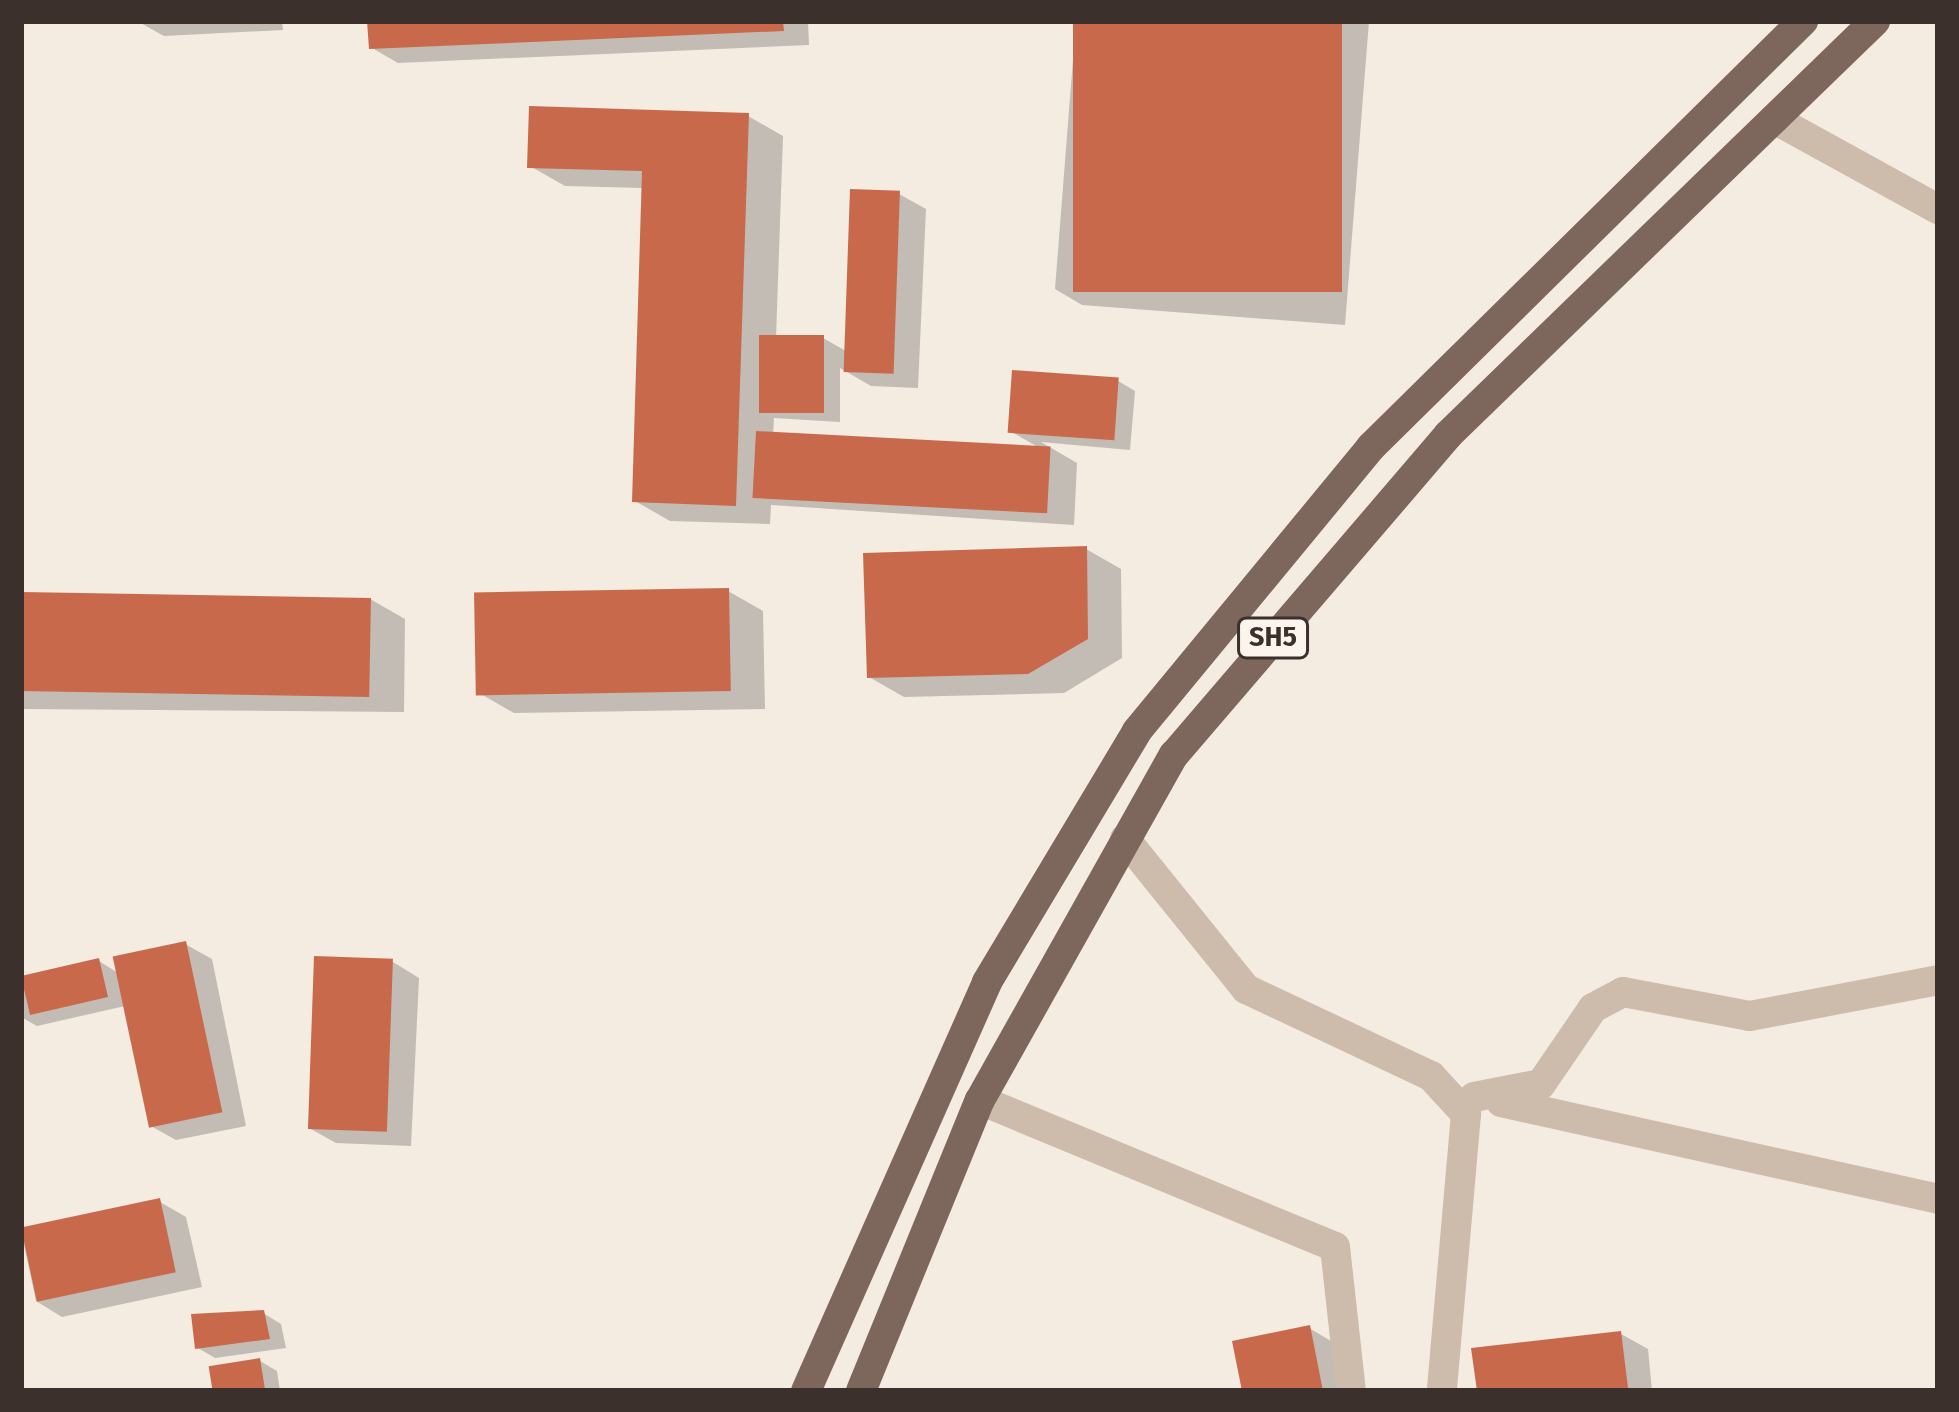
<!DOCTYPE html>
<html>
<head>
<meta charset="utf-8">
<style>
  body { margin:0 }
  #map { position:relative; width:1959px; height:1412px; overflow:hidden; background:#f4ebe1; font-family:"Fira Sans",sans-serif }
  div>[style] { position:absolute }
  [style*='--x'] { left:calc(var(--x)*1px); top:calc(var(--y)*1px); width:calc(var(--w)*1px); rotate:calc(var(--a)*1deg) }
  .shadow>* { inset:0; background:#0003 }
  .building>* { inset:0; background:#c8694b; transform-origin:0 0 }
  .minor>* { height:30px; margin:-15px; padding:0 15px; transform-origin:15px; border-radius:15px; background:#cdbbac }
  .major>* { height:30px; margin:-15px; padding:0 15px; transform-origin:15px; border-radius:15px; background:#7d675c }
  span { translate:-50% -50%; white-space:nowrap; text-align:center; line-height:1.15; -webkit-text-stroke:9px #fbf5ee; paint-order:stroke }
  .shield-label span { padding:3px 9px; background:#fbf5ee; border:3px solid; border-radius:9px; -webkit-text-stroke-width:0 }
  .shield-label { font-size:27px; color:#3b302b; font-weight:700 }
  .frame { position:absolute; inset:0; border:24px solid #3b302b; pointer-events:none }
</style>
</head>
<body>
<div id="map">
  <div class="shadow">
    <div style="clip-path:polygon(137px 21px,282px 21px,283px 30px,164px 36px)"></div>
    <div style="clip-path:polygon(351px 21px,808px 21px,809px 45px,398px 63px,372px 48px,370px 22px)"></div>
    <div style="clip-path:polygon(1076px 21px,1369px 21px,1345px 325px,1082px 305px,1055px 289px)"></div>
    <div style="clip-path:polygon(748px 116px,783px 136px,776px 338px,823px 338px,846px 351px,899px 194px,926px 209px,918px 388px,871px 386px,840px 368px,840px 422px,774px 418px,773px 435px,1038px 447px,1010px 431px,1118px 381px,1135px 391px,1130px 450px,1041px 442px,1077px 463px,1074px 525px,771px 505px,770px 524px,670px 521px,635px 501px,644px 188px,565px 186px,530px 166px)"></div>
    <div style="clip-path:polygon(1086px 549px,1121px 569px,1122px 658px,1064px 693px,904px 697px,869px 677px)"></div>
    <div style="clip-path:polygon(728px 591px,763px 611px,765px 709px,514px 713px,479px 693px)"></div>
    <div style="clip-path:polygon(21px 595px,370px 599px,405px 619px,404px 712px,21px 709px)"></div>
    <div style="clip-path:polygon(185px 944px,212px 959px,246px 1126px,176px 1140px,149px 1125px,125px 1006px,37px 1026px,21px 1017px,21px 979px,99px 961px,118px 973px)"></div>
    <div style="clip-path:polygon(393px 962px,419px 978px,411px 1146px,336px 1143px,309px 1128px)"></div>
    <div style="clip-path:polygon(160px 1202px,186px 1217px,202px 1287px,62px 1317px,36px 1301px,21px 1231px)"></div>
    <div style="clip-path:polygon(263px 1313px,281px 1324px,286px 1348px,215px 1358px,198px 1348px)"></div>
    <div style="clip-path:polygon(1309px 1328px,1336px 1344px,1345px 1391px,1245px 1391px)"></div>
    <div style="clip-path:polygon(1621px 1334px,1648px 1349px,1652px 1391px,1480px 1391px,1475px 1351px)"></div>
    <div style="clip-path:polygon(260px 1361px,277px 1371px,280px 1391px,213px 1391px)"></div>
  </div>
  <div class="building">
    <div style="clip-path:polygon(367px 21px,783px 21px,784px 31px,369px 49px)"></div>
    <div style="left:1073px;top:21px;width:269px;height:271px"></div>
    <div style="clip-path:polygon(529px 106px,749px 113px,736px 506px,632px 502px,642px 171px,527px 168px)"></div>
    <div style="left:850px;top:189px;width:50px;height:183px;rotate:2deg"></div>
    <div style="left:759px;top:335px;width:65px;height:78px"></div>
    <div style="left:1012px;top:370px;width:107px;height:63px;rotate:4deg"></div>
    <div style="left:756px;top:431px;width:295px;height:67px;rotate:3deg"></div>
    <div style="clip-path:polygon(1087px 546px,1088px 639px,1028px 674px,867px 678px,863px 553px)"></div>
    <div style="left:729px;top:588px;width:103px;height:255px;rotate:89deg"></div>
    <div style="left:21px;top:592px;width:350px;height:99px;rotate:1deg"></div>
    <div style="left:186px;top:941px;width:175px;height:75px;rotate:78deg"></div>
    <div style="left:314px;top:956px;width:79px;height:173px;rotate:2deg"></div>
    <div style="left:99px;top:958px;width:40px;height:80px;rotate:77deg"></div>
    <div style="left:160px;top:1198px;width:76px;height:142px;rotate:78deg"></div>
    <div style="clip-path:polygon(264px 1310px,270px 1339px,195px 1349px,191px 1314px)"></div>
    <div style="clip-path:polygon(1310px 1325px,1323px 1391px,1242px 1391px,1232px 1341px)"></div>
    <div style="clip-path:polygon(1621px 1331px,1628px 1388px,1477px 1391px,1471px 1348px)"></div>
    <div style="left:260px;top:1358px;width:33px;height:52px;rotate:81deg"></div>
  </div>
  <div class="minor">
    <div style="--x:1774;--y:119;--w:187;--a:28.8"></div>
    <div style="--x:1125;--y:839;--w:193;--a:51.1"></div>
    <div style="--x:1246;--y:989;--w:204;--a:25.2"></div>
    <div style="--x:1431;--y:1076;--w:52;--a:47.4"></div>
    <div style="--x:1466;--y:1114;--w:278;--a:95"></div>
    <div style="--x:1474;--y:1097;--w:68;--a:-11"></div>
    <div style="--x:1541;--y:1084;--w:92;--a:-55.6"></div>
    <div style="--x:1593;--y:1008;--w:34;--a:-28"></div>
    <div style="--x:1623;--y:992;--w:129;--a:10.7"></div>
    <div style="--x:1750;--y:1016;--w:191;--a:-10.8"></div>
    <div style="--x:980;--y:1100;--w:384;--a:22.5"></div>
    <div style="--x:1335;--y:1247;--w:145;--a:83.7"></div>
    <div style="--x:1501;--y:1102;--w:448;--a:12.5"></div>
  </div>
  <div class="major">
    <div style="--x:806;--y:1391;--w:447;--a:-66.1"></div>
    <div style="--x:987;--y:982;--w:292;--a:-59.1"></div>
    <div style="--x:1137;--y:731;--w:368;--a:-50.5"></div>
    <div style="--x:1371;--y:447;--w:607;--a:-44.6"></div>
    <div style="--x:861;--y:1391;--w:314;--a:-67.8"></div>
    <div style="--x:980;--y:1100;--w:396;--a:-60.7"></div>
    <div style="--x:1174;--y:755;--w:421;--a:-49.4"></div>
    <div style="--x:1448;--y:435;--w:595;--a:-44.11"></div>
  </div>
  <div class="shield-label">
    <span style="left:1273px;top:638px">SH5</span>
  </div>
  <div class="frame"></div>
</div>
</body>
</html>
